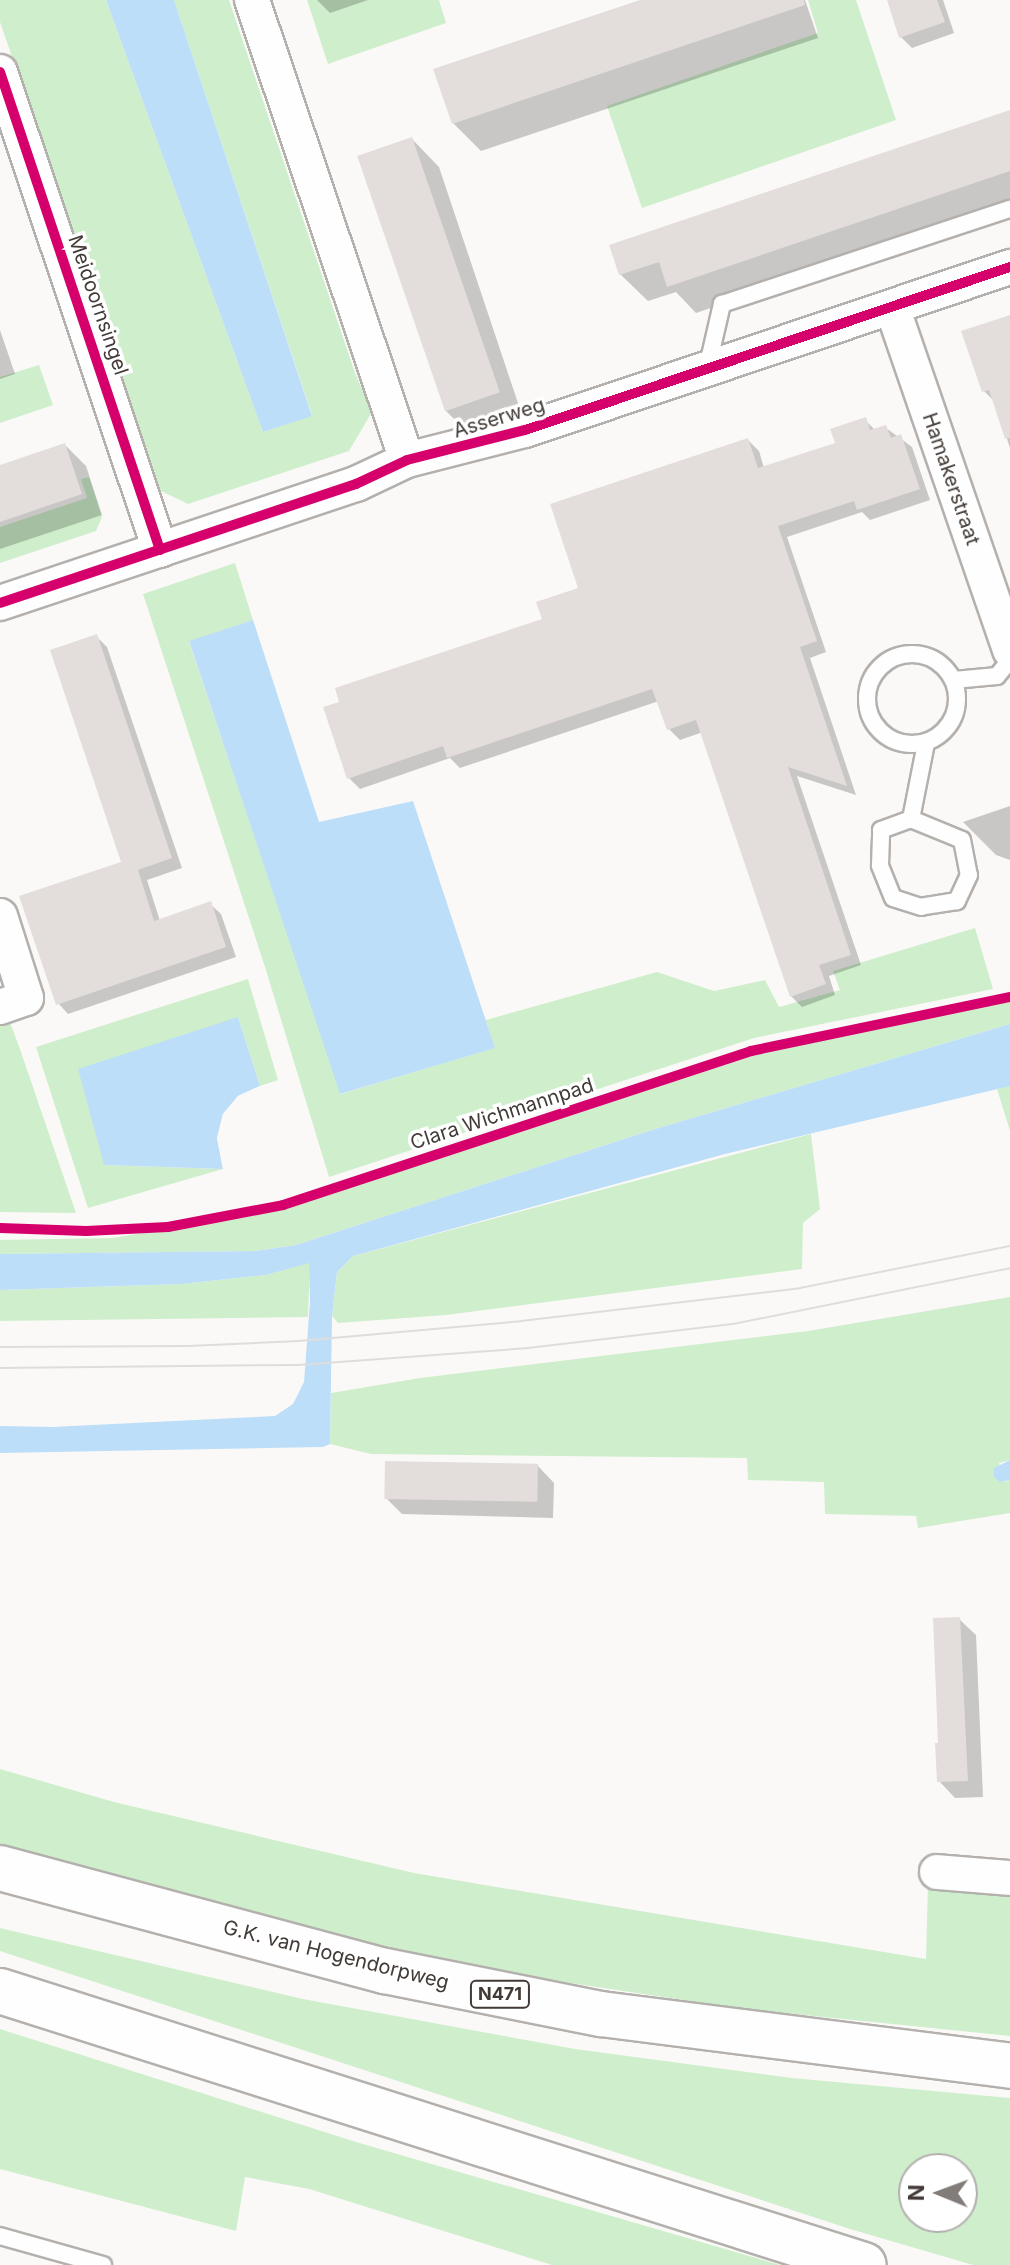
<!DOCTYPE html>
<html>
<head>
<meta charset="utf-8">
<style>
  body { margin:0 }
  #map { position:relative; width:1010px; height:2265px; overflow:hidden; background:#fbf9f7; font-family:Inter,sans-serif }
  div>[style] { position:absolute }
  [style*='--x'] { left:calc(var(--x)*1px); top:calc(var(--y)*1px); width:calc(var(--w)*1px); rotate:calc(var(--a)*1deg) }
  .green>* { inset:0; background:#cfefcc }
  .water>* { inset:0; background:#bcdef8 }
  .pier>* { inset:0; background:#fbf9f7 }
  .shadow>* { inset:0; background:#0003 }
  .building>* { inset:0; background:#e3dedb; transform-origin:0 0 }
  .roads { filter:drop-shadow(2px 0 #b4b0ad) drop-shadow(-2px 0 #b4b0ad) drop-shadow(0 2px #b4b0ad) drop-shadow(0 -2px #b4b0ad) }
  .lane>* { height:16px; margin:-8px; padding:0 8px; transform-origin:8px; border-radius:8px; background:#fefefe }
  .lane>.ring { margin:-8px; padding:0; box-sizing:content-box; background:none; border:16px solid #fefefe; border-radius:50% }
  .street>* { height:34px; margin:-17px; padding:0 17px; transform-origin:17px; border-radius:17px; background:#fefefe }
  .primary>* { height:44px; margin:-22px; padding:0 22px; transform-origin:22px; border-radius:22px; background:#fefefe }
  .tram>* { height:2px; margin:-1px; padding:0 1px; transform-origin:1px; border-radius:1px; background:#dedddd }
  .cycleway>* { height:10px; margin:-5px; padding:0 5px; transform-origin:5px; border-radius:5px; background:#d6006c }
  span { translate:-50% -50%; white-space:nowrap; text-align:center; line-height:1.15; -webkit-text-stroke:7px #fff; paint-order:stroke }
  .shield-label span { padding:2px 6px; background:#fff; border:2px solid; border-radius:6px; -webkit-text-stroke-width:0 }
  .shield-label { font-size:18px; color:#423a36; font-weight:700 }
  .street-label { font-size:20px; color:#423a36 }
  .north { position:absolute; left:898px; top:2153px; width:80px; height:80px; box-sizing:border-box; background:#fff; border:2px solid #b3b0af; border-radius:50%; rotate:271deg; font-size:22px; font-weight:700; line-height:32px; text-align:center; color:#423a36 }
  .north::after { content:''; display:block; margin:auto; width:28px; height:36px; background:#837d7a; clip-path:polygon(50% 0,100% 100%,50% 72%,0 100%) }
</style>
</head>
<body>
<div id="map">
  <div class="green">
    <div style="clip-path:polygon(0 0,106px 0,263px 432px,312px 415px,174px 0,229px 0,355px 373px,372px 412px,349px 451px,188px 504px,161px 491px,0 22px)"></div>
    <div style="clip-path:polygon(307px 0,439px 0,446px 23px,328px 64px)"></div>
    <div style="clip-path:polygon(808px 0,856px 0,896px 120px,642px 208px,607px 106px,818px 33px)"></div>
    <div style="clip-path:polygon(39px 365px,53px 405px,0 423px,0 377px)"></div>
    <div style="clip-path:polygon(89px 477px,102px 517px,96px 531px,0 563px,0 527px,87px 498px,81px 479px)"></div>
    <div style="clip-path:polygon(235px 563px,253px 620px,189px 642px,341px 1094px,494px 1048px,486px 1020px,657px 972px,714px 991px,765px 980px,779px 1007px,840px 990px,833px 971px,975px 928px,993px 989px,754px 1038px,329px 1177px,265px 967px,143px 594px)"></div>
    <div style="clip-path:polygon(248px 979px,278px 1080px,260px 1086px,238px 1017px,104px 1165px,223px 1169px,88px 1208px,36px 1047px)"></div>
    <div style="clip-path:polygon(1010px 993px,1010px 1024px,652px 1130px,296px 1245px,256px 1251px,0 1254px,0 1240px,113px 1238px,291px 1207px,765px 1052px,835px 1032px)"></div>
    <div style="clip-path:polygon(10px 1022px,21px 1052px,76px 1213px,0 1212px,0 1026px)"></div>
    <div style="clip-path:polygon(1010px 1085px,1010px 1131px,997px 1089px)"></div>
    <div style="clip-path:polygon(811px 1134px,820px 1209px,803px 1223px,802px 1269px,446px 1315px,338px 1323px,332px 1316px,337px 1272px,353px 1256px)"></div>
    <div style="clip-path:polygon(310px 1262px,308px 1317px,0 1321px,0 1290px,181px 1284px,266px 1275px)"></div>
    <div style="clip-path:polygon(1010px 1297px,1010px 1460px,999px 1463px,1005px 1482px,1010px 1480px,1010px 1513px,918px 1528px,916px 1516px,825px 1514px,824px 1482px,748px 1480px,747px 1458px,371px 1454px,330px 1444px,331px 1393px,420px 1378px,808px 1331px)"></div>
    <div style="clip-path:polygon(0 1769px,114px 1802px,414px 1873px,926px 1959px,928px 1883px,1010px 1893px,1010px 2036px,736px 2008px,544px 1979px,197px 1909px,0 1860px)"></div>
    <div style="clip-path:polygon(evenodd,0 1928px,303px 1999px,575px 2049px,792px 2078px,1010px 2098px,1010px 2265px,973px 2265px,850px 2229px,0 1951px,0 1928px,962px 2169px,962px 2217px,914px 2217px,914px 2169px,962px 2169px)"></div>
    <div style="clip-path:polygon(0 2029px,356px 2142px,780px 2265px,552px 2265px,309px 2189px,245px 2177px,236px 2231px,0 2169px)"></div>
  </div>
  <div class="water">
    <div style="clip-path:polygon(106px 0,174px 0,312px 416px,263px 432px)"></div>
    <div style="clip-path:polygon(253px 620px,319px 822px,413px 801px,495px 1048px,340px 1094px,189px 641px)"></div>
    <div style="clip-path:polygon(238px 1017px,260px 1086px,238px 1096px,223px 1114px,217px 1138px,223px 1169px,104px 1165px,78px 1069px)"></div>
    <div style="clip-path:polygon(1010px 1024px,1010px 1086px,725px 1154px,353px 1256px,337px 1272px,332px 1316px,330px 1444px,323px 1447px,0 1453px,0 1426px,52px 1427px,275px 1416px,293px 1404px,304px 1382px,310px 1302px,309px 1263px,266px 1275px,181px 1284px,0 1290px,0 1254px,256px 1251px,296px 1245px,652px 1130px)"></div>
    <div style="clip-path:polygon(1010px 1460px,1010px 1480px,1000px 1482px,994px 1477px,994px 1468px)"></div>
  </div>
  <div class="pier">
    <div style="clip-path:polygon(260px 1086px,262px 1089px,241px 1099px,227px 1116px,221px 1138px,226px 1167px,223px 1169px,217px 1138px,223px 1114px,238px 1096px)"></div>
  </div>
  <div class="shadow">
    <div style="clip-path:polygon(317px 0,368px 0,330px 13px)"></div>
    <div style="clip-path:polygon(646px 0,805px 0,818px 38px,481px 151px,453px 123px)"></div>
    <div style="clip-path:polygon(889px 0,943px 0,954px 33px,912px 48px,901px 37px)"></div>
    <div style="clip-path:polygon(1010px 112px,1010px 207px,696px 313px,676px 292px,648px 301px,620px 274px)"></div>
    <div style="clip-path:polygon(412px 139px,439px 167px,524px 421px,473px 438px,445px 410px)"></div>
    <div style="clip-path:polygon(1010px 317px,1010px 448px,995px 402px,984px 391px)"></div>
    <div style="clip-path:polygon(0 330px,15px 374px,0 379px)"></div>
    <div style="clip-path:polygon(865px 420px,876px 431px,886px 428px,912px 447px,930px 500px,870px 520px,862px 512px,787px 537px,826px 652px,810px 658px,856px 795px,797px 776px,861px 965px,829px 976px,835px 995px,802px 1007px,791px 996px,703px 732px,680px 740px,669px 729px,659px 701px,460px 768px,450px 758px,360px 789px,349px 778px,544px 621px,748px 440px,759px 451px,764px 468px,837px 444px)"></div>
    <div style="clip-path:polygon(65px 445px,86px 466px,102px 515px,0 549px,0 467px)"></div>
    <div style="clip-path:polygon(96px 636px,107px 647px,182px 868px,147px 880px,160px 921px,210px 904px,221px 914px,236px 957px,68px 1014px,58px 1003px,124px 863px)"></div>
    <div style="clip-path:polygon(1010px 806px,1010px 860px,996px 855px,963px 822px)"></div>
    <div style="clip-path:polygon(538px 1466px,554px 1483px,553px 1518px,402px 1514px,386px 1498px)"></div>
    <div style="clip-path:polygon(959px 1619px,976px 1635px,983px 1797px,955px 1798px,939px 1781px)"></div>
  </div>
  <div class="building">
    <div style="clip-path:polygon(640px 0,804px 0,805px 5px,452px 124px,433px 69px)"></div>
    <div style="clip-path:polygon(887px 0,937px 0,945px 22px,899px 38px)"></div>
    <div style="clip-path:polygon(1010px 110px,1010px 171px,667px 287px,659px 262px,619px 275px,609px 245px)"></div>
    <div style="left:412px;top:137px;width:270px;height:58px;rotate:71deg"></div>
    <div style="clip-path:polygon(1010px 315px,1010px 438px,1005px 439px,989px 390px,982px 392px,961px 331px)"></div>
    <div style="clip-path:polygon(866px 417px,870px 430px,886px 425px,891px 438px,901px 434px,920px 489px,857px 510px,854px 501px,778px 526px,817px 641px,800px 647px,847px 786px,788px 767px,851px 955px,819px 965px,826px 984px,790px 997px,696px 720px,667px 730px,652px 689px,447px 758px,443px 746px,347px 779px,323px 707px,339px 702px,335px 688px,542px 619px,536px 602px,578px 588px,550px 504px,748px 438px,758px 468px,835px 443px,830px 429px)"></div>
    <div style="clip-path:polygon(65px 443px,82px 494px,0 522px,0 465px)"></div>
    <div style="clip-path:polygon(97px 634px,172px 858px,138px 870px,154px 921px,211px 901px,226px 947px,56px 1005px,19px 896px,121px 862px,50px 650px)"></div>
    <div style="left:385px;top:1461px;width:153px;height:38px;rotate:1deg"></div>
    <div style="clip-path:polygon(960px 1617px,968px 1781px,937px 1782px,935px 1743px,938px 1743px,933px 1618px)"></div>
  </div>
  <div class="roads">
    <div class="lane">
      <div style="--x:707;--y:369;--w:67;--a:-77"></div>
      <div style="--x:722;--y:304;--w:303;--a:-18.3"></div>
      <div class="ring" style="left:867px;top:654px;width:74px;height:74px"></div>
      <div style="--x:954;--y:680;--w:43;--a:-5.3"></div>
      <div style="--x:997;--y:676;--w:21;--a:-51"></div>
      <div style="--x:911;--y:819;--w:55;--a:22.4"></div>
      <div style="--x:962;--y:840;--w:36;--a:79"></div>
      <div style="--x:969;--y:875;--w:29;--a:115"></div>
      <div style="--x:957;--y:901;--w:36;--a:171"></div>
      <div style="--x:921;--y:907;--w:29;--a:-162"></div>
      <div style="--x:893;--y:898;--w:35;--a:-112"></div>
      <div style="--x:880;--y:865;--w:35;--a:-88"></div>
      <div style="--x:881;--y:830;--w:32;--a:-20"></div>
      <div style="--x:911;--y:819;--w:77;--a:-78.8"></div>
      <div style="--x:0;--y:2236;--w:107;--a:15.7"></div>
    </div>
    <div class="street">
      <div style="--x:252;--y:0;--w:485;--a:71.4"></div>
      <div style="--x:0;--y:72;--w:504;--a:71.49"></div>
      <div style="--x:892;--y:307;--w:363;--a:71"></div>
      <div style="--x:0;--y:603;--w:375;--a:-18.5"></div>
      <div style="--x:356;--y:484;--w:56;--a:-25.2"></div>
      <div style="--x:407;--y:460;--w:122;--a:-14.3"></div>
      <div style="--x:525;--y:430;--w:512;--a:-18.58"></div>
      <div style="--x:0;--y:916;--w:86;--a:72.4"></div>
      <div style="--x:26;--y:998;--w:28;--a:161"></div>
      <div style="--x:937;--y:1872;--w:73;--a:4.7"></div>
    </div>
    <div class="primary">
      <div style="--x:0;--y:1868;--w:399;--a:15"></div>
      <div style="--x:385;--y:1971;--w:220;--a:11.3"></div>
      <div style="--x:601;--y:2014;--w:412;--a:7.2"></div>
      <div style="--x:0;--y:1991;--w:906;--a:17.6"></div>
    </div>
  </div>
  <div class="tram">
    <div style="--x:0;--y:1347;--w:188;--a:-0.3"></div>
    <div style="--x:188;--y:1346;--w:111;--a:-2.6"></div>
    <div style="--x:299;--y:1341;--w:223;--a:-5.1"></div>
    <div style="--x:521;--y:1321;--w:281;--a:-6.7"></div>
    <div style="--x:800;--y:1288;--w:214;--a:-11.3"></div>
    <div style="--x:0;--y:1368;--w:298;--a:-0.6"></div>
    <div style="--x:298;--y:1365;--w:231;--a:-4.2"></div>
    <div style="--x:528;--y:1348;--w:206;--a:-6.7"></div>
    <div style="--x:733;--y:1324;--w:283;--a:-11.4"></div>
  </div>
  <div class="cycleway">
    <div style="--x:0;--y:72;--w:504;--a:71.49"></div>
    <div style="--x:0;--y:603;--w:375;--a:-18.5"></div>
    <div style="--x:356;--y:484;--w:56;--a:-25.2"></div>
    <div style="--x:407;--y:460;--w:122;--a:-14.3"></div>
    <div style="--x:525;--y:430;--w:512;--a:-18.58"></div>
    <div style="--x:0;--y:1228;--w:86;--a:2"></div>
    <div style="--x:86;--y:1231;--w:82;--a:-2.8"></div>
    <div style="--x:168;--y:1227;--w:117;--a:-10.8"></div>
    <div style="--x:283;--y:1205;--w:493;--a:-18.2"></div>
    <div style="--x:751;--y:1051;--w:265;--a:-11.8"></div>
  </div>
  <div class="shield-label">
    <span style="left:500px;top:1994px">N471</span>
  </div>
  <div class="street-label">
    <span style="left:98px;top:305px;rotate:71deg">Meidoornsingel</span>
    <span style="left:499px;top:418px;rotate:-17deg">Asserweg</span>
    <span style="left:951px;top:479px;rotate:71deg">Hamakerstraat</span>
    <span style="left:502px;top:1114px;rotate:-18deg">Clara Wichmannpad</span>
    <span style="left:336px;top:1955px;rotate:14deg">G.K. van Hogendorpweg</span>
  </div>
  <div class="north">N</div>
</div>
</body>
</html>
